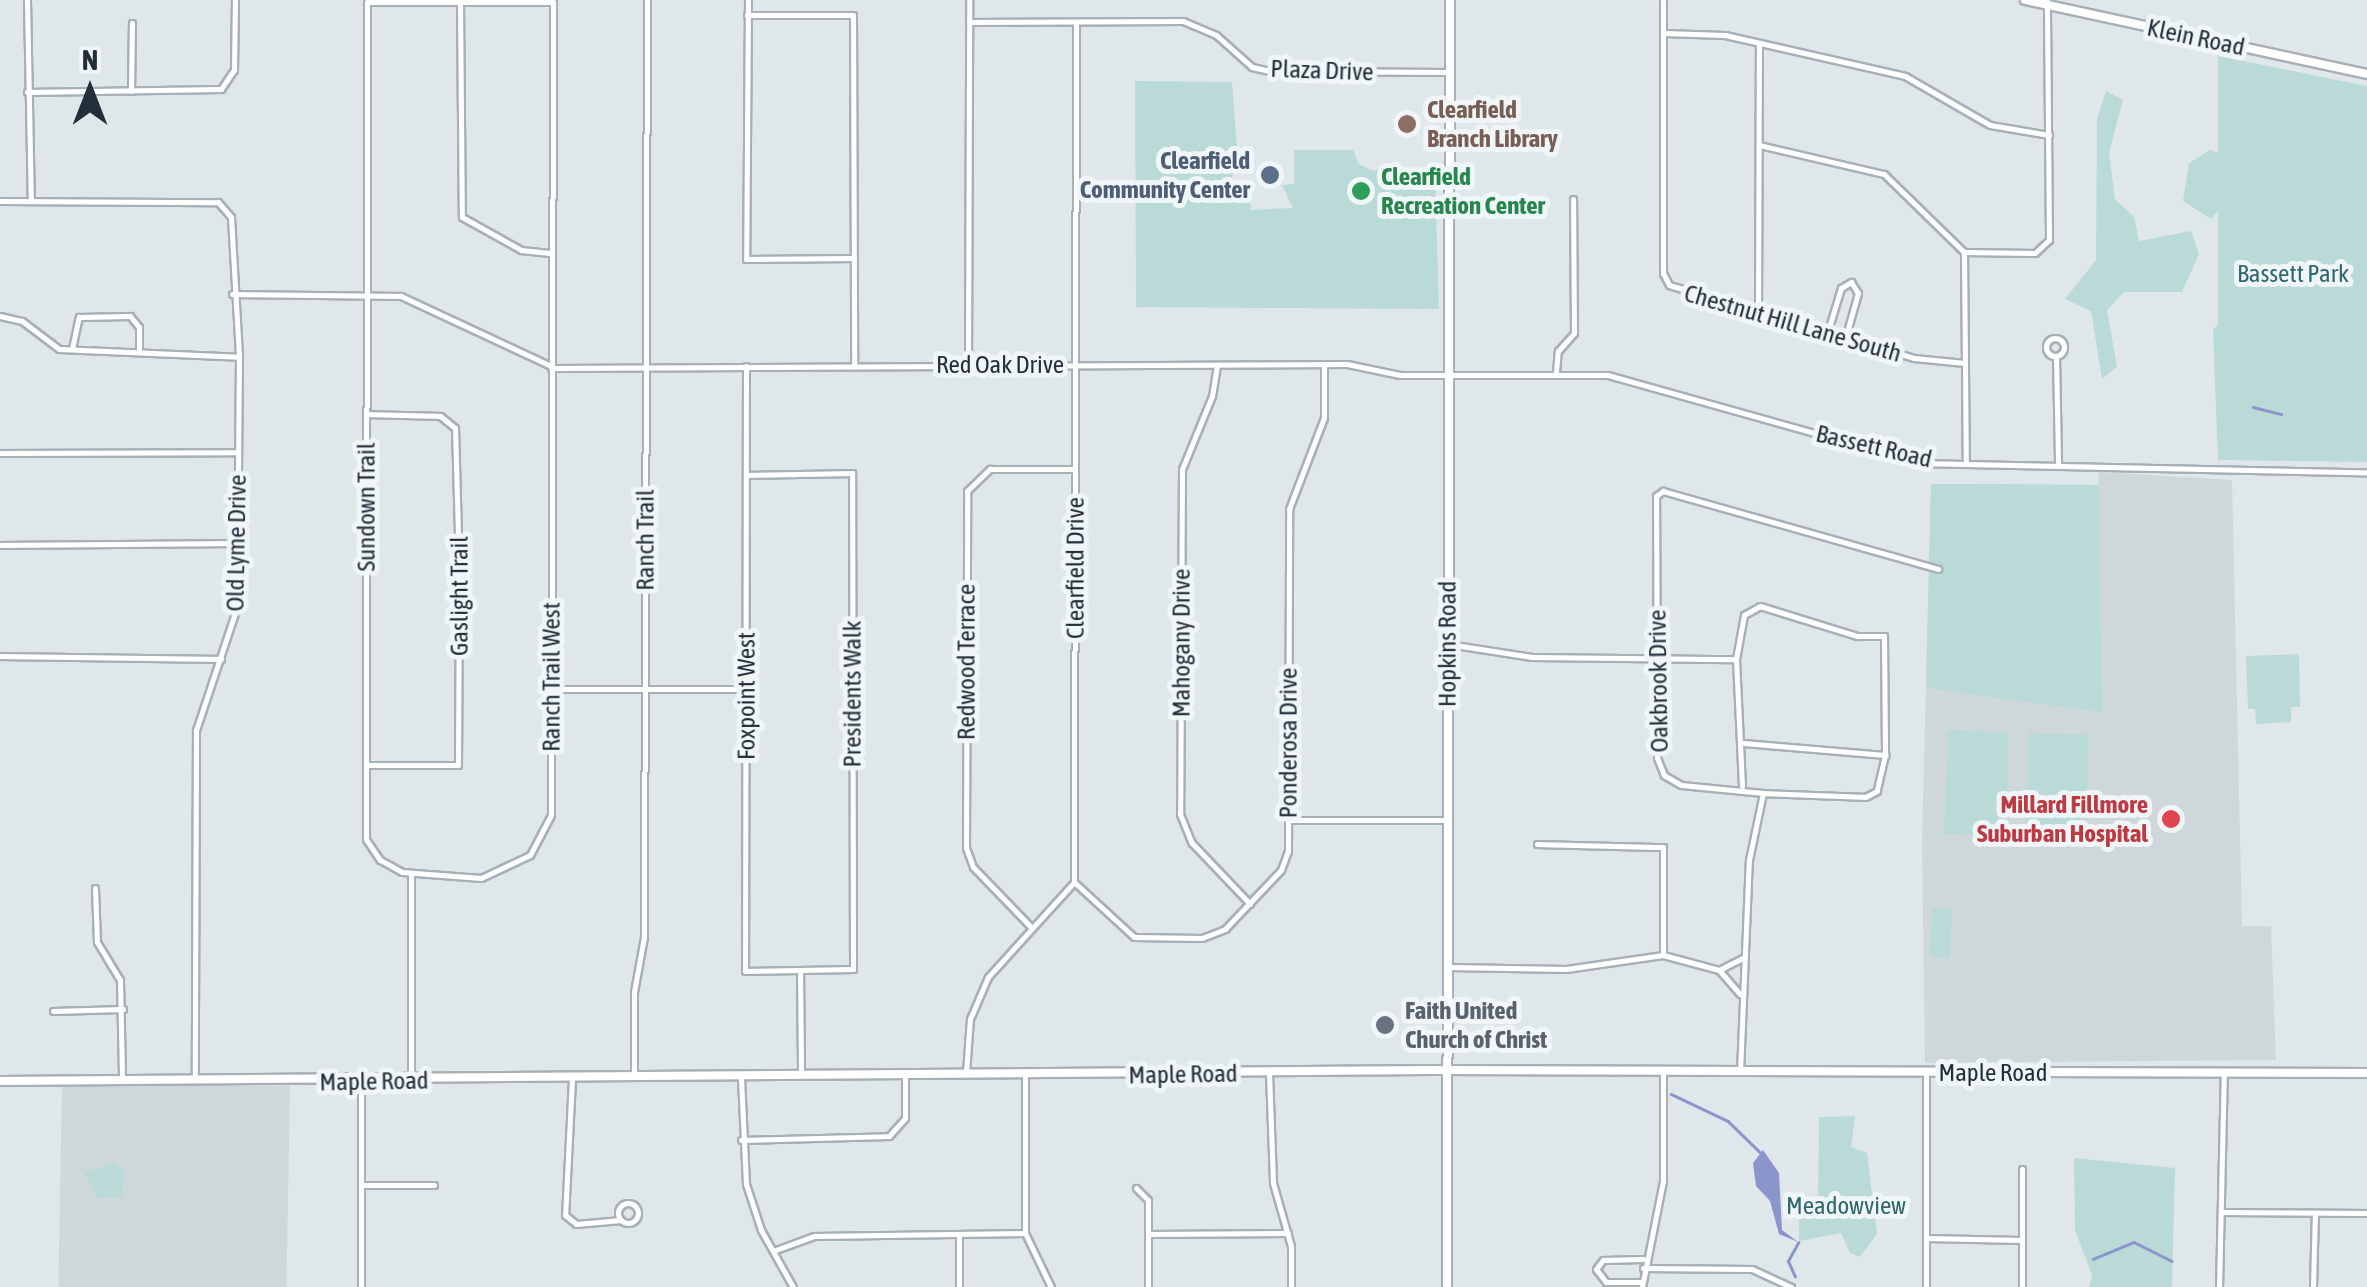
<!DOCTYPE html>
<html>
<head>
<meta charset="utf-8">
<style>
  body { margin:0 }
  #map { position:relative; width:2367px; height:1287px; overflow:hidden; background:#e0e7ea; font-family:"Asap Condensed",sans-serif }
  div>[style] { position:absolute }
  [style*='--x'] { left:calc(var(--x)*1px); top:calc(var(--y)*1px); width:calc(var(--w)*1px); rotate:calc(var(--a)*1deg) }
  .built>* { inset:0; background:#ced7d9; transform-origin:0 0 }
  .green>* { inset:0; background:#badad8; transform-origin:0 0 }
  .water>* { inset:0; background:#8b95cc }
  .stream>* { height:2.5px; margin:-1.25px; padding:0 1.25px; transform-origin:1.25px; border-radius:1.25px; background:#8b95cc }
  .roads { filter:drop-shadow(2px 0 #a7b0b5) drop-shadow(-2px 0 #a7b0b5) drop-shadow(0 2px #a7b0b5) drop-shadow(0 -2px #a7b0b5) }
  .street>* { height:5px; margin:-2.5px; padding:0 2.5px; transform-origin:2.5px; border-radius:2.5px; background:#fff }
  .street>.ring { margin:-2.5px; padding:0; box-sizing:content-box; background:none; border:5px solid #fff; border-radius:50% }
  .secondary>* { height:8px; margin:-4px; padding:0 4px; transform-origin:4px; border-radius:4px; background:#fff }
  .dots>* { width:28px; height:28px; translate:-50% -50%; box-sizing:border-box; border:5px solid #f0f5f7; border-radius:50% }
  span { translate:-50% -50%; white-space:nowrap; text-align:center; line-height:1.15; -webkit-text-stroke:10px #f0f5f7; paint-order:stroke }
  .street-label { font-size:25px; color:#222f39 }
  .education-label { font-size:25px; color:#785e54; font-weight:700 }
  .left { translate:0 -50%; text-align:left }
  .service-label { font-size:25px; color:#4e5e75; font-weight:700 }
  .right { translate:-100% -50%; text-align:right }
  .leisure-label { font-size:25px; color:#27864d; font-weight:700 }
  .park-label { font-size:25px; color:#2f686d }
  .health-label { font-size:25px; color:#be3a42; font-weight:700 }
  .worship-label { font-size:25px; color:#5b616d; font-weight:700 }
  .north { position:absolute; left:40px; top:40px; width:100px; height:100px; -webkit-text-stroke:8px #f0f5f7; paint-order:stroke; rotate:0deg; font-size:28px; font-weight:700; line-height:40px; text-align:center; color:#222f39 }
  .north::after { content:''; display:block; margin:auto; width:35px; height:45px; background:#222f39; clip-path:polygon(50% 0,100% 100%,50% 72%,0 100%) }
</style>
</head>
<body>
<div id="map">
  <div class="built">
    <div style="clip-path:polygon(2099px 472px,2232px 480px,2242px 926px,2271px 926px,2276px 1060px,1925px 1063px,1922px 842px,1931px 484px,2098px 485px)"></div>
    <div style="left:62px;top:1082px;width:228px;height:205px;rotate:1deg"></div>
  </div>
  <div class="green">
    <div style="clip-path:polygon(2218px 56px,2367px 86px,2367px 462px,2218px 460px,2213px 330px,2218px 324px,2218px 211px,2211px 219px,2183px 201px,2189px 163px,2210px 150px,2218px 153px)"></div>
    <div style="clip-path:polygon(1135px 81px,1232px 82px,1237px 148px,1229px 198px,1250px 199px,1251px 210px,1293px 208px,1282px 185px,1294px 184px,1294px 150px,1353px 150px,1359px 164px,1371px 170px,1435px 171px,1439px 309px,1136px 307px)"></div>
    <div style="clip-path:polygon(2106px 91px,2123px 100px,2109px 153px,2115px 199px,2134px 217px,2139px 241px,2191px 231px,2199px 254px,2182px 292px,2124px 292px,2107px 310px,2117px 367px,2102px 379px,2091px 311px,2065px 299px,2096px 260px,2097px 119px)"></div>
    <div style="clip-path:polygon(1931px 484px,2099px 485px,2102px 712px,1926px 688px)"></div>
    <div style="clip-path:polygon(2299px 654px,2300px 707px,2291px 707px,2291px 722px,2256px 724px,2255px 709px,2248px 709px,2246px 656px)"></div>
    <div style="left:1948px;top:730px;width:61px;height:104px;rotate:2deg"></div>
    <div style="left:2029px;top:733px;width:60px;height:101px;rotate:2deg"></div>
    <div style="left:1932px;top:908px;width:20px;height:49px;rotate:3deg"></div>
    <div style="clip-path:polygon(1855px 1116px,1851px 1147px,1867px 1153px,1877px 1234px,1860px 1257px,1850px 1253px,1841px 1233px,1799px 1241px,1799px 1213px,1818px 1205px,1819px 1117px)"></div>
    <div style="clip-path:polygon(2074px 1158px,2175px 1168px,2172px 1287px,2089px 1287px,2092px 1275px,2075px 1230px)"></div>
    <div style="clip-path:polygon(115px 1162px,124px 1171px,122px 1197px,97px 1198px,84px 1173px)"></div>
  </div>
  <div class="water">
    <div style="clip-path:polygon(1763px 1150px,1779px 1173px,1782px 1230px,1798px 1242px,1779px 1234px,1770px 1201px,1756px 1186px,1753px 1163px)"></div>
  </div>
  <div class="stream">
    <div style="--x:2253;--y:407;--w:29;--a:14"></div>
    <div style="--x:1671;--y:1094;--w:63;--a:25.3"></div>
    <div style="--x:1728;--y:1121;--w:45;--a:44.1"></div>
    <div style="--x:2093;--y:1259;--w:44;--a:-22.5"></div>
    <div style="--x:2134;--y:1242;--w:42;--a:26.6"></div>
    <div style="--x:1795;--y:1277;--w:17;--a:-114"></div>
    <div style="--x:1788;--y:1261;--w:21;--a:-61"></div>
  </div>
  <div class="roads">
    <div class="street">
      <div style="--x:27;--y:0;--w:201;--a:88.9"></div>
      <div style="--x:748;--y:0;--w:259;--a:90.4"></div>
      <div style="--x:746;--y:259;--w:108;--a:-0.5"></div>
      <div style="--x:1663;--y:0;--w:273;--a:90"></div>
      <div style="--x:1663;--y:273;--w:13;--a:63"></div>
      <div style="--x:1669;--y:285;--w:256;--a:16.6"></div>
      <div style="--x:1914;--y:358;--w:51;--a:5.6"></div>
      <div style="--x:367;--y:2;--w:186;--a:0"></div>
      <div style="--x:553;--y:2;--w:813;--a:90.14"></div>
      <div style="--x:551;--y:815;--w:45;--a:117.7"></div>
      <div style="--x:530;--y:855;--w:54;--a:154.9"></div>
      <div style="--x:481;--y:878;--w:79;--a:-175.7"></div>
      <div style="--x:402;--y:872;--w:25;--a:-151"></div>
      <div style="--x:380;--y:860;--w:25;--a:-124"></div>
      <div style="--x:366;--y:839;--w:837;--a:-89.93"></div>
      <div style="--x:460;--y:3;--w:214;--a:89.5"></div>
      <div style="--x:462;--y:217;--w:68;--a:29.2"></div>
      <div style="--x:521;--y:250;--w:31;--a:6"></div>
      <div style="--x:747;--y:15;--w:106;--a:0"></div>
      <div style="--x:853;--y:15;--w:351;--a:89.8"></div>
      <div style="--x:969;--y:22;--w:214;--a:-0.3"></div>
      <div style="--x:1183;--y:21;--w:36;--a:23"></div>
      <div style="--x:1216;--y:35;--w:48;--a:41.6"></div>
      <div style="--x:1252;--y:67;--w:18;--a:13"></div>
      <div style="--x:1270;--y:71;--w:180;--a:0.3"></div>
      <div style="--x:1663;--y:33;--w:62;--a:1.8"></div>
      <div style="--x:1725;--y:35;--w:185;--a:12.8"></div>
      <div style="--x:1905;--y:76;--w:98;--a:30"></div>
      <div style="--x:1990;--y:125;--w:60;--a:9.6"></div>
      <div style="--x:131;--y:91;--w:68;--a:-89.2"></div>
      <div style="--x:27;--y:92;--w:194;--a:-0.9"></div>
      <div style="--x:221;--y:89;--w:23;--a:-56"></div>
      <div style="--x:234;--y:70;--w:70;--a:-89.2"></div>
      <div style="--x:1759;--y:145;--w:128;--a:13.1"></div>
      <div style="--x:1884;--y:174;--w:112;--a:44.3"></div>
      <div style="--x:0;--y:201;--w:218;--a:0.3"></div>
      <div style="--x:218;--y:202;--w:20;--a:49"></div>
      <div style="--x:231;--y:217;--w:140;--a:86.7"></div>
      <div style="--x:239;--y:357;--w:250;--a:90.5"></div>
      <div style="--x:237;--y:607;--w:130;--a:108.4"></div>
      <div style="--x:196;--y:730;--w:349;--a:90.2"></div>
      <div style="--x:1964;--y:252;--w:71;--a:0.8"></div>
      <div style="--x:2035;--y:253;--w:19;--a:-43"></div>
      <div style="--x:2049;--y:240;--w:240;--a:-90.5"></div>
      <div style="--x:1964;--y:252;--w:211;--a:89.5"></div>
      <div style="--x:232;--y:294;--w:169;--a:0.7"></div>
      <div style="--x:401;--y:296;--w:166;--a:25"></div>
      <div style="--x:1758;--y:315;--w:272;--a:-89.8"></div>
      <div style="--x:0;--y:316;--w:23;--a:13"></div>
      <div style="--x:22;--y:321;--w:46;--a:37.1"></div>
      <div style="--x:59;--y:349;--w:180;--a:2.5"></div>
      <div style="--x:1827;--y:334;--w:48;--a:-73.1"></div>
      <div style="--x:1841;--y:288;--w:12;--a:-31"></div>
      <div style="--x:1851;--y:282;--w:13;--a:58"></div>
      <div style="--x:1858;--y:293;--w:48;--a:105.8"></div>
      <div class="ring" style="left:2046px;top:338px;width:13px;height:13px"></div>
      <div style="--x:72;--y:349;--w:33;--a:-78"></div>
      <div style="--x:79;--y:317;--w:51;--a:-1.1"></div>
      <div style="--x:130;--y:316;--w:14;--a:51"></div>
      <div style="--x:139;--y:327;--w:24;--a:90"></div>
      <div style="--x:2056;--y:356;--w:107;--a:88.9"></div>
      <div style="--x:968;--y:364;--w:364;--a:-89.8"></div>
      <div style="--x:1217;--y:365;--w:31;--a:99"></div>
      <div style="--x:1212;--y:396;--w:79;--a:112.3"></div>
      <div style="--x:1182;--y:469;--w:345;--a:90.3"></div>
      <div style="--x:1180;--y:814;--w:31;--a:68"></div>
      <div style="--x:1192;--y:843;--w:84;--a:46.4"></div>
      <div style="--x:746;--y:366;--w:605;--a:90.09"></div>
      <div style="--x:745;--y:971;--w:108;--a:-1.1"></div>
      <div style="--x:853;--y:969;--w:496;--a:-90.1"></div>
      <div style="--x:852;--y:473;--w:106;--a:178.9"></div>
      <div style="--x:551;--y:368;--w:796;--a:-0.29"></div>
      <div style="--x:1347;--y:364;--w:54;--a:11.7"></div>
      <div style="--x:1400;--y:375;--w:208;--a:0"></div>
      <div style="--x:1608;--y:375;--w:325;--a:15.7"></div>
      <div style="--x:1921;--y:463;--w:446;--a:1.2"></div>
      <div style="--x:1556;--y:372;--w:21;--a:-85"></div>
      <div style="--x:1558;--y:351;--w:24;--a:-48"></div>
      <div style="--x:1574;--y:333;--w:134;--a:-90.4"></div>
      <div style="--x:0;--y:453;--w:237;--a:-0.2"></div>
      <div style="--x:0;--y:545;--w:237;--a:-0.5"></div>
      <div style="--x:1448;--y:644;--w:85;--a:8.8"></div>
      <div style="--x:1532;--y:657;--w:204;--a:0.6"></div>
      <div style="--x:0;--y:656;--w:221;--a:0.8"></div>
      <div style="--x:551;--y:689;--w:195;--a:0"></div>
      <div style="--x:1743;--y:743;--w:143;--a:4.8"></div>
      <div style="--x:366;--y:765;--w:92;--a:0"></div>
      <div style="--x:458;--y:765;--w:195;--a:-89.7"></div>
      <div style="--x:459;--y:570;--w:142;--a:-91.6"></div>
      <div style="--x:455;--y:428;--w:19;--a:-141"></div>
      <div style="--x:440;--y:416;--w:73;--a:-178.4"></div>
      <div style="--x:1742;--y:786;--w:127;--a:-92.7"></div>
      <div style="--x:1736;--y:659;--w:45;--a:-79.7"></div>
      <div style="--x:1744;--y:615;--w:18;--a:-29"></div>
      <div style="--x:1760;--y:606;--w:102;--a:17.2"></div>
      <div style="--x:1857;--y:636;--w:27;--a:0"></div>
      <div style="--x:1884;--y:636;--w:119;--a:89.5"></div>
      <div style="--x:1885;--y:755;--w:37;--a:103"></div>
      <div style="--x:1877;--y:791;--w:13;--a:153"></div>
      <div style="--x:1865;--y:797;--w:102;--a:-177.8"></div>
      <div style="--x:1288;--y:820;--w:159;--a:0"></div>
      <div style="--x:1537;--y:844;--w:126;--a:1.4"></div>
      <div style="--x:1663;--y:847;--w:108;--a:90"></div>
      <div style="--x:411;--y:874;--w:202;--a:90"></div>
      <div style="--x:1074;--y:882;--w:81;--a:42.5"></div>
      <div style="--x:1134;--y:937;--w:68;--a:0.8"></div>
      <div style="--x:1202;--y:938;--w:25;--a:-21"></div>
      <div style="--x:1225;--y:929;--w:81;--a:-46.5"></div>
      <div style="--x:1281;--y:870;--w:20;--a:-70"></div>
      <div style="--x:1288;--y:851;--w:342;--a:-89.8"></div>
      <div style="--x:1289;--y:509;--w:97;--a:-69"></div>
      <div style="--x:1324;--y:418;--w:54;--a:-90"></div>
      <div style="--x:95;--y:888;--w:54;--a:87.9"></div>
      <div style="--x:97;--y:942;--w:44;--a:58.8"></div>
      <div style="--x:120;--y:980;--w:98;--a:88.8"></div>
      <div style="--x:1030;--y:926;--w:82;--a:-134"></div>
      <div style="--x:973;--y:867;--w:20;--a:-110"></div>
      <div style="--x:966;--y:848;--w:357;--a:-89.8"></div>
      <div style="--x:967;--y:491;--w:32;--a:-44"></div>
      <div style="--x:990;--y:469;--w:84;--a:0"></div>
      <div style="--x:1448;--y:967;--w:118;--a:1"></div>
      <div style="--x:1566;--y:969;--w:98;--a:-8.2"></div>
      <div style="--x:1663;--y:955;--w:58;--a:15"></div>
      <div style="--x:1719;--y:970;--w:32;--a:49"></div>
      <div style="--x:800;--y:970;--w:104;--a:89.4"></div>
      <div style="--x:1719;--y:970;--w:27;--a:-27"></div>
      <div style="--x:53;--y:1011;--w:70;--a:-1.6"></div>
      <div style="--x:1740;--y:1072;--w:212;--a:-87.6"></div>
      <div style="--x:1749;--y:860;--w:68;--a:-78.2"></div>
      <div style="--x:1763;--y:793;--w:82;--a:-174.4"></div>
      <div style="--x:1681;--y:785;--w:20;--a:-150"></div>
      <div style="--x:1664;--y:775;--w:18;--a:-112"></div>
      <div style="--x:1657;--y:758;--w:262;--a:-90.2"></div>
      <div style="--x:1656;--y:496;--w:9;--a:-36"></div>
      <div style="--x:1663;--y:491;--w:286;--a:15.8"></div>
      <div style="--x:966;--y:1073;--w:54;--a:-85.8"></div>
      <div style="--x:970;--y:1019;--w:46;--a:-66.8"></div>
      <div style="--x:988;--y:977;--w:128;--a:-47.8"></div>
      <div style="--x:1074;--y:882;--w:860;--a:-89.87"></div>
      <div style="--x:1269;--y:1073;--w:110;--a:87.9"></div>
      <div style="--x:1273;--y:1183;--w:66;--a:74.1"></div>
      <div style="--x:1291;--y:1246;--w:41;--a:90"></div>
      <div style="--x:634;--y:1075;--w:83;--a:-90"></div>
      <div style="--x:634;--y:992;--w:56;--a:-79.7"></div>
      <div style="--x:644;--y:937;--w:937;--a:-89.82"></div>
      <div style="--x:1025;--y:1075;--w:158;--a:90"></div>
      <div style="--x:1025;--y:1233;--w:60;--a:64.3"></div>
      <div style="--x:741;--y:1078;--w:106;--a:87.3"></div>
      <div style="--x:746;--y:1184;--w:48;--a:71.9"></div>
      <div style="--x:761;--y:1230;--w:65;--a:60.7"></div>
      <div style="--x:572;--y:1079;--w:136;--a:92.9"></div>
      <div style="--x:565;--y:1215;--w:14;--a:39"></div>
      <div style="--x:576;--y:1224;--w:45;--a:-5.1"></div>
      <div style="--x:741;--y:1140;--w:148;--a:-1.5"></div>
      <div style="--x:889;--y:1136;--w:24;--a:-48"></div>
      <div style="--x:905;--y:1118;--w:42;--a:-90"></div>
      <div style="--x:361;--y:1185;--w:73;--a:0"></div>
      <div style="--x:1136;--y:1188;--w:17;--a:45"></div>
      <div style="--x:1148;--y:1200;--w:87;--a:90"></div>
      <div class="ring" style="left:618px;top:1203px;width:15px;height:15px"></div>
      <div style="--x:2221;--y:1212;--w:146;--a:0.4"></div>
      <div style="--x:1148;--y:1234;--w:140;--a:-0.4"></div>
      <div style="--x:1926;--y:1238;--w:96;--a:1.2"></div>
      <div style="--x:773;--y:1251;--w:44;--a:-20.1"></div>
      <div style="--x:814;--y:1236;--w:211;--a:-0.8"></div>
      <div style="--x:1643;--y:1268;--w:109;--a:0.5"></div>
      <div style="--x:1752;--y:1269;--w:43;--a:24.8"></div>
      <div style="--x:1642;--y:1282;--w:36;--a:180"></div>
      <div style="--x:1606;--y:1282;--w:16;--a:-128"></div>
      <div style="--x:1596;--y:1269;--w:11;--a:-52"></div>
      <div style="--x:1603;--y:1260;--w:40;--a:-1.4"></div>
      <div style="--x:361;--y:1287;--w:206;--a:-90"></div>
      <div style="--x:959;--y:1287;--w:52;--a:-90"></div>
      <div style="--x:1642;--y:1287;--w:108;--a:-78.8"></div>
      <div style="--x:1663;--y:1181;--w:109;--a:-90"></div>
      <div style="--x:1926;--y:1287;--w:215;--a:-90"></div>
      <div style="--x:2022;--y:1287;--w:118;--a:-90"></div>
      <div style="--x:2219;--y:1287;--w:214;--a:-88.7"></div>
      <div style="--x:2313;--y:1287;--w:74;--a:-88.5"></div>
    </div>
    <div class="secondary">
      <div style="--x:2025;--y:0;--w:350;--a:12.2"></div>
      <div style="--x:0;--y:1081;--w:1430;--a:-0.44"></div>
      <div style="--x:1430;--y:1070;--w:937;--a:0.18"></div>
      <div style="--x:1447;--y:1287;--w:1287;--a:-89.87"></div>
    </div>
  </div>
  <div class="dots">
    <div style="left:1407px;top:124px;background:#8d6e63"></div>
    <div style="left:1270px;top:175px;background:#5c6f8a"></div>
    <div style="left:1361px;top:191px;background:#2e9e5b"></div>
    <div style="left:2171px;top:819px;background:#e0444e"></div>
    <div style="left:1385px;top:1025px;background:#6b7280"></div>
  </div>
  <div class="street-label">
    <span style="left:2196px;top:37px;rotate:12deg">Klein Road</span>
    <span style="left:1322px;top:70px;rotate:2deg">Plaza Drive</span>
    <span style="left:1793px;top:323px;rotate:16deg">Chestnut Hill Lane South</span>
    <span style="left:1000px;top:364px">Red Oak Drive</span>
    <span style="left:1874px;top:446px;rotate:13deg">Bassett Road</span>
    <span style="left:366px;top:507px;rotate:-90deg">Sundown Trail</span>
    <span style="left:645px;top:540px;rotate:-90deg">Ranch Trail</span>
    <span style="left:236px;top:543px;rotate:-89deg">Old Lyme Drive</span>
    <span style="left:1075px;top:568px;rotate:-90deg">Clearfield Drive</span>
    <span style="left:459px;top:596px;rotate:-90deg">Gaslight Trail</span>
    <span style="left:1181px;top:643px;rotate:-90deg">Mahogany Drive</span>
    <span style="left:1447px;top:644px;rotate:-90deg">Hopkins Road</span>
    <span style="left:966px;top:662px;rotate:-90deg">Redwood Terrace</span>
    <span style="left:551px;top:677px;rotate:-90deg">Ranch Trail West</span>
    <span style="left:1658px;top:681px;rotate:-91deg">Oakbrook Drive</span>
    <span style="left:852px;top:694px;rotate:-90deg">Presidents Walk</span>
    <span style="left:746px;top:696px;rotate:-90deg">Foxpoint West</span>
    <span style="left:1288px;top:743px;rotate:-90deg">Ponderosa Drive</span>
    <span style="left:1993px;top:1072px">Maple Road</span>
    <span style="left:1183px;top:1074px;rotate:-1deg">Maple Road</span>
    <span style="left:374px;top:1081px;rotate:-1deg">Maple Road</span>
  </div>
  <div class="education-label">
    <span class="left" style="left:1427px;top:124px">Clearfield<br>Branch Library</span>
  </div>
  <div class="service-label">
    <span class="right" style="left:1250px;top:175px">Clearfield<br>Community Center</span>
  </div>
  <div class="leisure-label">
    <span class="left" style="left:1381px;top:191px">Clearfield<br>Recreation Center</span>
  </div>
  <div class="park-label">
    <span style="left:2293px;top:273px">Bassett Park</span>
    <span style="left:1846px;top:1205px">Meadowview</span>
  </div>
  <div class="health-label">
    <span class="right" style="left:2148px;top:819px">Millard Fillmore<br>Suburban Hospital</span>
  </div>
  <div class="worship-label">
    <span class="left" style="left:1405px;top:1025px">Faith United<br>Church of Christ</span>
  </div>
  <div class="north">N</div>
</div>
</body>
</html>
